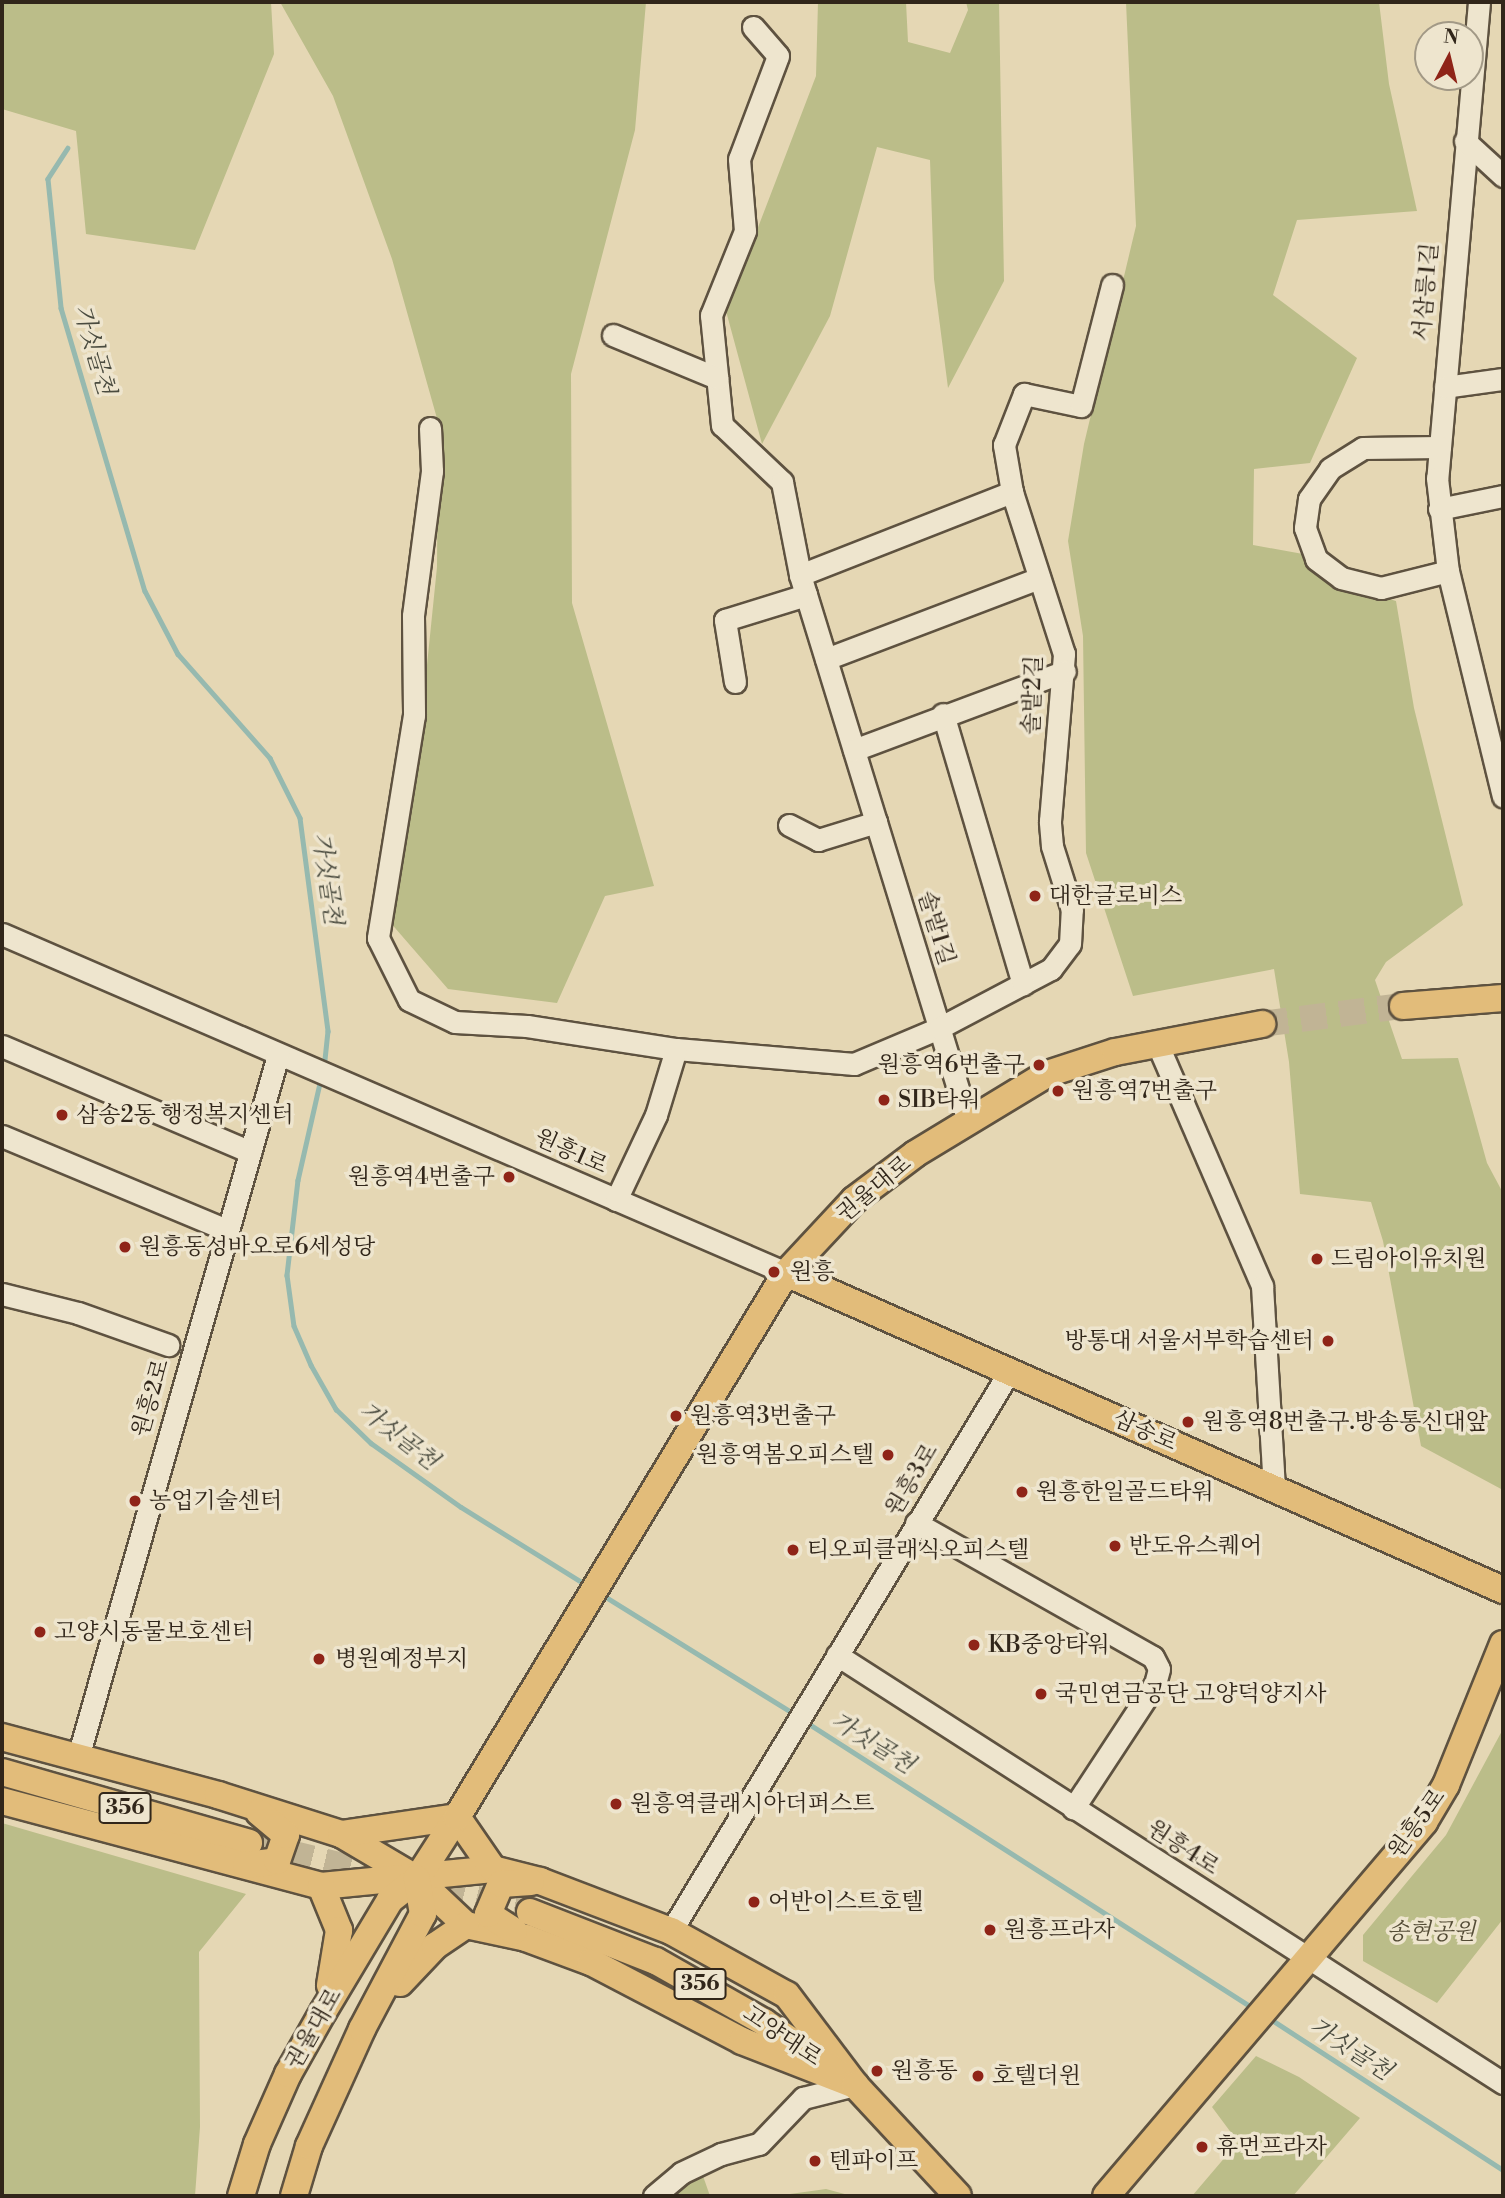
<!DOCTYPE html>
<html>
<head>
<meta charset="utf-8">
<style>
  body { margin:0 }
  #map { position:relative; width:1505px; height:2198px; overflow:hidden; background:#e5d7b4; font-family:"Libre Bodoni","Noto Serif KR",serif }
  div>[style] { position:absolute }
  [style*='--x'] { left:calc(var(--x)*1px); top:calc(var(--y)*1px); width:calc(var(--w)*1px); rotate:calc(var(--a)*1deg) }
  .green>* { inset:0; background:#bbbd89 }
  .stream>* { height:4.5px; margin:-2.25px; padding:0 2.25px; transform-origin:2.25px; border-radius:2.25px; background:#96b9af }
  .major-tunnel>* { height:26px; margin-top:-13px; transform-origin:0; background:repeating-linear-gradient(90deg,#c1b495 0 26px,transparent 0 39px) }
  .roads { filter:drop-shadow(2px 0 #5e5240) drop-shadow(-2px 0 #5e5240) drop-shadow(0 2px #5e5240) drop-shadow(0 -2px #5e5240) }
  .minor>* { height:21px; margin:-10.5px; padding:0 10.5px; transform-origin:10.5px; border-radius:10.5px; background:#eee5ce }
  .major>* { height:26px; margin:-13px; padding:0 13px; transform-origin:13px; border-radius:13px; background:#e2bc7a }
  .dots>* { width:19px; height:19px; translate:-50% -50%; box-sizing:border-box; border:4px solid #eee5ce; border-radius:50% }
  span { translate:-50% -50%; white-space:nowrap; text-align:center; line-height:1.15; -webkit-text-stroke:7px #eee5ce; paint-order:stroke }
  .shield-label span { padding:2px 5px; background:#eee5ce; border:2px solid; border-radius:5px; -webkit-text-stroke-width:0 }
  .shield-label { font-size:21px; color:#31261a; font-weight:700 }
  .street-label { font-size:23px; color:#31261a }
  .poi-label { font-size:23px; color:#31261a }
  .left { translate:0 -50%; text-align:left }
  .right { translate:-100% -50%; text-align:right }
  .park-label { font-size:23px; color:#544c36; font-style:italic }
  .water-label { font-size:24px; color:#4a4b3f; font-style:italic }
  .frame { position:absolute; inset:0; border:4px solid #31261a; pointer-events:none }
  .north { position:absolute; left:1414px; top:21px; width:70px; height:70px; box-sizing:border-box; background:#eee5ce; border:2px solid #a29986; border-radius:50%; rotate:7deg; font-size:19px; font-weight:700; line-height:28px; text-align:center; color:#31261a }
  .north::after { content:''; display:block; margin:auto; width:24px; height:32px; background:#8f2418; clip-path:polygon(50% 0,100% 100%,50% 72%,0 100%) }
</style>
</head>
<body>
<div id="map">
  <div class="green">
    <div style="clip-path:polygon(2px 2px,271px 2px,274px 54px,195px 250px,86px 234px,76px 131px,2px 109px)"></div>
    <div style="clip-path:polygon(280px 2px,646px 2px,635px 130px,571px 374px,572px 603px,654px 886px,605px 896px,557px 1003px,448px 989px,389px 921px,422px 714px,437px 567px,438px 422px,392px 259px,333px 96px)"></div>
    <div style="clip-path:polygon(818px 2px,906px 2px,908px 42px,950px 53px,968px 10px,966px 2px,999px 2px,1004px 281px,948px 388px,934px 279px,930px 160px,877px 147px,830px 316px,762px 444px,726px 311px,816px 76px)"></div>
    <div style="clip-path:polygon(1126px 2px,1379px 2px,1389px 84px,1417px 211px,1297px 220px,1273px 295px,1357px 358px,1310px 463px,1254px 469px,1253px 545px,1303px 554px,1323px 579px,1396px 601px,1414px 708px,1463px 905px,1386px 962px,1375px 980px,1402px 1059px,1458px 1058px,1487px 1163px,1503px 1193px,1503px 1490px,1421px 1446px,1383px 1241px,1371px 1202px,1300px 1194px,1289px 1062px,1274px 969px,1133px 996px,1086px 853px,1083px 636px,1068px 541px,1084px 444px,1136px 226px)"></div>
    <div style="clip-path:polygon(1503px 1729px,1503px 1919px,1437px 2003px,1363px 1961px,1363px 1935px,1446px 1835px)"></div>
    <div style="clip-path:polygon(2px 1823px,246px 1894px,199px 1952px,200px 2127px,195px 2196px,2px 2196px)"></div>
    <div style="clip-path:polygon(1256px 2056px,1299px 2077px,1360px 2118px,1293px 2196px,1192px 2196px,1238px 2142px,1212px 2107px)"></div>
    <div style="clip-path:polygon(681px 2173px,703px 2176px,710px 2196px,654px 2196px)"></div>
    <div style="clip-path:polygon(826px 2189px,852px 2196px,788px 2196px,790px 2194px)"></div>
  </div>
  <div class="stream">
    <div style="--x:68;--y:148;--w:37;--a:123"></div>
    <div style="--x:48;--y:179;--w:130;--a:84.2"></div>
    <div style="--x:61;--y:308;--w:295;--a:73.5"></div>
    <div style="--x:145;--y:591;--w:71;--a:62.4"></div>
    <div style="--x:178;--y:654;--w:139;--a:48.5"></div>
    <div style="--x:270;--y:758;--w:67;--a:63.4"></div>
    <div style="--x:300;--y:818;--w:215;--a:82.5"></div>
    <div style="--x:328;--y:1031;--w:36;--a:96"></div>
    <div style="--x:321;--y:1079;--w:104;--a:102.8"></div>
    <div style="--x:298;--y:1180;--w:96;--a:96.6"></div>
    <div style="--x:287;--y:1275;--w:51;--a:82.2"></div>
    <div style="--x:294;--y:1326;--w:43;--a:66.4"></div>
    <div style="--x:311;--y:1365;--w:51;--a:60.4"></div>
    <div style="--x:336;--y:1409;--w:49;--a:44.2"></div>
    <div style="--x:371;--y:1443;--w:110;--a:35.4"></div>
    <div style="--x:461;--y:1507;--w:150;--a:31.9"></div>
    <div style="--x:601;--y:1594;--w:229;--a:31.8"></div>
    <div style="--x:806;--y:1722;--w:531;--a:32.61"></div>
    <div style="--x:1269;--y:2018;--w:279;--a:33"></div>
  </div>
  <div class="major-tunnel">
    <div style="--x:1262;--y:1024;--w:142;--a:-7.3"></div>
    <div style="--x:249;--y:1843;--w:289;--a:13.8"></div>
  </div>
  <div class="roads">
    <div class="minor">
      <div style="--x:1479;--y:2;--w:478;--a:95"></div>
      <div style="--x:1437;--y:478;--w:94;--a:83.3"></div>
      <div style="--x:1448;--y:571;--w:232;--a:76.3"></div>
      <div style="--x:753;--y:27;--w:38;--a:49"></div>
      <div style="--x:778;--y:56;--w:110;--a:110.7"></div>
      <div style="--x:739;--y:159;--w:72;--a:85.2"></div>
      <div style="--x:745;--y:231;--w:91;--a:112"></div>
      <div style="--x:711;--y:315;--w:111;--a:84.3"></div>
      <div style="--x:722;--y:425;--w:83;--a:43.5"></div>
      <div style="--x:782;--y:482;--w:95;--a:79"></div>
      <div style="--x:800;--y:575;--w:571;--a:72.9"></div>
      <div style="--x:1465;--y:141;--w:52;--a:42.6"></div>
      <div style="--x:613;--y:335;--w:113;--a:22.5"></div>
      <div style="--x:1445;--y:387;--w:59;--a:-7.9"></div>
      <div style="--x:430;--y:428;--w:43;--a:87.3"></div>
      <div style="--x:432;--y:471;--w:146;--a:97.5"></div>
      <div style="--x:413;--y:616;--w:99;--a:89.4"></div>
      <div style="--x:414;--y:715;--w:226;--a:99.2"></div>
      <div style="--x:378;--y:938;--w:69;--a:63.4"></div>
      <div style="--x:409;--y:1000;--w:51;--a:25.6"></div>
      <div style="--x:455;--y:1022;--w:72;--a:3.2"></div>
      <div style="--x:527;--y:1026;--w:151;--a:8.8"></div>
      <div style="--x:676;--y:1049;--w:179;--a:4.8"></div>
      <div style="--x:854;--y:1064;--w:92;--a:-23"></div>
      <div style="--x:939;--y:1028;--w:127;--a:-27.8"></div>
      <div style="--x:1051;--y:969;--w:31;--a:-53"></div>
      <div style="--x:1070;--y:944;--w:34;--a:-87"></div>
      <div style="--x:1072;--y:910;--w:67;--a:-107.4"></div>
      <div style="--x:1052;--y:846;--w:25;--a:-95"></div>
      <div style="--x:1050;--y:821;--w:168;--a:-85.2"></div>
      <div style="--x:1064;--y:654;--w:170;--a:-107.8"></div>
      <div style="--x:1012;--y:492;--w:48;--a:-99.7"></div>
      <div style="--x:1004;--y:445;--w:55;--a:-68.6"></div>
      <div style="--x:1024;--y:394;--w:58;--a:11.9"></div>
      <div style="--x:1081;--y:406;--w:125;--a:-75.6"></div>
      <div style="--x:1440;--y:447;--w:77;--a:179.3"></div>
      <div style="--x:1363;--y:448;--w:39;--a:148"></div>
      <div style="--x:1330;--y:469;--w:37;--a:125"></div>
      <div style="--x:1309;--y:499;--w:29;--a:98"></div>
      <div style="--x:1305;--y:528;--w:33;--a:70"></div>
      <div style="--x:1316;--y:559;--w:31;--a:37"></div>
      <div style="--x:1341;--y:578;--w:41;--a:14"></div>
      <div style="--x:1381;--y:588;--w:69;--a:-14.2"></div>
      <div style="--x:1439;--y:509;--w:65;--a:-11.5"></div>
      <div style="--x:800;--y:575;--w:228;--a:-21.4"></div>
      <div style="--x:826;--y:659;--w:228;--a:-20.8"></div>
      <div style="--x:735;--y:682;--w:63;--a:-99.2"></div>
      <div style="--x:725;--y:620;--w:85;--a:-17.2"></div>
      <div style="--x:943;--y:714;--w:282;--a:73.5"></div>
      <div style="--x:854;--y:750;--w:225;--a:-20.5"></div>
      <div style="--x:789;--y:825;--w:33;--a:27"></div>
      <div style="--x:818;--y:840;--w:61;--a:-17.2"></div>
      <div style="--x:2;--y:934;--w:854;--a:23.38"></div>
      <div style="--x:1157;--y:1043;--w:265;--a:66.6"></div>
      <div style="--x:1262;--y:1286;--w:202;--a:86.6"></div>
      <div style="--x:2;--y:1046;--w:270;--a:23.1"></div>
      <div style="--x:2;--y:1136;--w:244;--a:22.7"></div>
      <div style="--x:616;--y:1200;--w:94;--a:-64.8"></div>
      <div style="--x:656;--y:1115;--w:69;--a:-73.1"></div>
      <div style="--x:2;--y:1294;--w:78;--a:14"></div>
      <div style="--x:78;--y:1313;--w:96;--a:19.6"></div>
      <div style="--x:916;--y:1523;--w:272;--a:29.5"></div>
      <div style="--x:1153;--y:1657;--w:13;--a:63"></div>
      <div style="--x:1159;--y:1669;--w:16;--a:105"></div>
      <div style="--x:1155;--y:1684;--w:149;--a:123.3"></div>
      <div style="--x:837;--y:1655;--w:792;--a:32.73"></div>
      <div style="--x:78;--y:1757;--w:730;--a:-74.1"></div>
      <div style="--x:671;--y:1931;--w:653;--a:-58.84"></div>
      <div style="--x:654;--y:2196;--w:35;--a:-40"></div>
      <div style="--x:681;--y:2173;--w:44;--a:-25.4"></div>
      <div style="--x:721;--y:2154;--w:39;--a:-15"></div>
      <div style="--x:759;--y:2144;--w:64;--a:-46.3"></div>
      <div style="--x:803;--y:2098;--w:54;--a:-14"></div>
    </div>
    <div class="major">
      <div style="--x:1403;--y:1006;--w:100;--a:-4.6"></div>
      <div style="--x:786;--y:1273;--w:784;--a:23.85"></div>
      <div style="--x:2;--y:1737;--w:224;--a:15"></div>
      <div style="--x:218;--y:1795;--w:129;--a:17.6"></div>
      <div style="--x:341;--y:1834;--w:88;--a:30.6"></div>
      <div style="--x:417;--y:1879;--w:67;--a:43.2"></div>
      <div style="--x:466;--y:1925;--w:61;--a:12.2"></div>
      <div style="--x:526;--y:1938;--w:69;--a:20.3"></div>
      <div style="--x:591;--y:1962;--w:170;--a:27.6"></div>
      <div style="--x:742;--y:2041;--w:121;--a:21.3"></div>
      <div style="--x:2;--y:1772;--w:257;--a:16"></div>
      <div style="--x:2;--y:1801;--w:330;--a:14.9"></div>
      <div style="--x:321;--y:1886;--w:173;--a:-5.6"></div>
      <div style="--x:493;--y:1869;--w:49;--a:14.3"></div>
      <div style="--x:540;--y:1881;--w:140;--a:20.9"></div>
      <div style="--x:671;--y:1931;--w:132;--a:28.9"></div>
      <div style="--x:787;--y:1995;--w:113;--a:52.9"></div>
      <div style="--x:341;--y:1834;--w:117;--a:-8.3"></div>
      <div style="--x:457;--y:1817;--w:63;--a:55.3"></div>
      <div style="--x:246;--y:1865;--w:31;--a:-7"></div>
      <div style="--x:277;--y:1861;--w:28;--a:-71"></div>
      <div style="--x:286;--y:1835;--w:35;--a:-140"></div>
      <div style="--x:321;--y:1886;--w:48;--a:67.8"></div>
      <div style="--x:339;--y:1930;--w:56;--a:99.3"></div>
      <div style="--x:530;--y:1912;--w:135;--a:21.3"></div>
      <div style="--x:656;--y:1961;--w:124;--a:29.5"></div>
      <div style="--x:764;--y:2022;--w:111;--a:34.7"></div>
      <div style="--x:855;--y:2085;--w:151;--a:47.1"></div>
      <div style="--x:514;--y:1931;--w:31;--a:-147"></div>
      <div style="--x:488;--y:1914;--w:33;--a:-67"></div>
      <div style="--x:501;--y:1884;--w:30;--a:-4"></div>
      <div style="--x:400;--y:1983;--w:51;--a:-46.6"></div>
      <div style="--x:435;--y:1946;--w:37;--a:-34"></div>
      <div style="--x:241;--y:2196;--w:54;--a:-72.9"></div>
      <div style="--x:257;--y:2144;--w:77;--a:-66.1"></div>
      <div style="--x:288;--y:2074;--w:71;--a:-60.6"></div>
      <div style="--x:323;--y:2012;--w:131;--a:-59.1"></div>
      <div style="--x:390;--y:1900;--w:34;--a:-38"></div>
      <div style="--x:417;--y:1879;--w:74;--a:-57.2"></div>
      <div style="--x:457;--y:1817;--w:636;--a:-58.84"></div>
      <div style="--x:786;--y:1273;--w:100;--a:-47"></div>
      <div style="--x:854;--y:1200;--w:76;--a:-37"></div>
      <div style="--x:915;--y:1154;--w:154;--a:-31.2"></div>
      <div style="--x:1047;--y:1074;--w:71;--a:-17.9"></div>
      <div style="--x:1115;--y:1052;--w:150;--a:-10.8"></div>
      <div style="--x:294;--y:2196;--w:52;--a:-73.3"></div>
      <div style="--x:309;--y:2146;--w:128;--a:-65.6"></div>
      <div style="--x:362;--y:2029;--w:130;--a:-62.1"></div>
      <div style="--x:423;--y:1914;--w:36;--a:-100"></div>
      <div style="--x:1106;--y:2196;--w:491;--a:-49.6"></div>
      <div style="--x:1424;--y:1822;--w:43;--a:-59.3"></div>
      <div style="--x:1446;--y:1785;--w:152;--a:-68"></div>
    </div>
  </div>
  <div class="dots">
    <div style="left:1035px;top:896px;background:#8f2418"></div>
    <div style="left:1039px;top:1065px;background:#8f2418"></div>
    <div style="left:1058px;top:1091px;background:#8f2418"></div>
    <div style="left:884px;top:1100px;background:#8f2418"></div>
    <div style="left:62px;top:1115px;background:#8f2418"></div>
    <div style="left:509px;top:1177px;background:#8f2418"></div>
    <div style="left:125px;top:1247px;background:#8f2418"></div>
    <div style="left:1317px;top:1259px;background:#8f2418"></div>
    <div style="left:774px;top:1272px;background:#8f2418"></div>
    <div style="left:1328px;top:1341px;background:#8f2418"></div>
    <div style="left:676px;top:1416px;background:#8f2418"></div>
    <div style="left:1188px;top:1422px;background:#8f2418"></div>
    <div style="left:888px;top:1455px;background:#8f2418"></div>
    <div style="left:1022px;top:1492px;background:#8f2418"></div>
    <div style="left:135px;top:1501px;background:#8f2418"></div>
    <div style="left:1115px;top:1546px;background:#8f2418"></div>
    <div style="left:793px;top:1550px;background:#8f2418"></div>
    <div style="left:40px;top:1632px;background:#8f2418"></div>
    <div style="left:974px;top:1645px;background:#8f2418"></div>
    <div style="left:319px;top:1659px;background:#8f2418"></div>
    <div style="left:1041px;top:1694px;background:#8f2418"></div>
    <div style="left:616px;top:1804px;background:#8f2418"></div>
    <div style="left:754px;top:1902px;background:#8f2418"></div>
    <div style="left:990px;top:1930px;background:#8f2418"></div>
    <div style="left:877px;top:2071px;background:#8f2418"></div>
    <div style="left:978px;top:2076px;background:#8f2418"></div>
    <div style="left:1202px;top:2147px;background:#8f2418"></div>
    <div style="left:815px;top:2161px;background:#8f2418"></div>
  </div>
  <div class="shield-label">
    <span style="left:125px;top:1808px">356</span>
    <span style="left:700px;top:1984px">356</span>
  </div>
  <div class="street-label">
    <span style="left:1426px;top:292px;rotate:-85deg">서삼릉1길</span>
    <span style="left:1033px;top:695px;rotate:-88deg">솔밭2길</span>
    <span style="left:936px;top:928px;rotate:73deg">솔밭1길</span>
    <span style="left:571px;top:1152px;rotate:24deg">원흥1로</span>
    <span style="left:874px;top:1189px;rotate:-40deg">권율대로</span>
    <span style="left:151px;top:1398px;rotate:-74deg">원흥2로</span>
    <span style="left:1145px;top:1431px;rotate:24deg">삼송로</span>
    <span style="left:912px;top:1480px;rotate:-59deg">원흥3로</span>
    <span style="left:1417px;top:1824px;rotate:-54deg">원흥5로</span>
    <span style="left:1183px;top:1848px;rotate:33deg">원흥4로</span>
    <span style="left:314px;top:2029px;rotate:-60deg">권율대로</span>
    <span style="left:782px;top:2036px;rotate:34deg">고양대로</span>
  </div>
  <div class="poi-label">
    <span class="left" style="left:1049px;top:896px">대한글로비스</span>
    <span class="right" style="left:1025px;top:1065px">원흥역6번출구</span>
    <span class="left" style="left:1072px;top:1091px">원흥역7번출구</span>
    <span class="left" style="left:898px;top:1100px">SIB타워</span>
    <span class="left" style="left:76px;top:1115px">삼송2동 행정복지센터</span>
    <span class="right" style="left:495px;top:1177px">원흥역4번출구</span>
    <span class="left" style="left:139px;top:1247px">원흥동성바오로6세성당</span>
    <span class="left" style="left:1331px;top:1259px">드림아이유치원</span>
    <span class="left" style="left:790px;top:1272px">원흥</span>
    <span class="right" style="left:1314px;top:1341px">방통대 서울서부학습센터</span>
    <span class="left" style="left:690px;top:1416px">원흥역3번출구</span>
    <span class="left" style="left:1202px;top:1422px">원흥역8번출구.방송통신대앞</span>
    <span class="right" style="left:874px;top:1455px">원흥역봄오피스텔</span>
    <span class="left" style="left:1036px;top:1492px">원흥한일골드타워</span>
    <span class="left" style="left:149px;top:1501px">농업기술센터</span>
    <span class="left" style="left:1129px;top:1546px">반도유스퀘어</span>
    <span class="left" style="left:807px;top:1550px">티오피클래식오피스텔</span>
    <span class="left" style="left:54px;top:1632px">고양시동물보호센터</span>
    <span class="left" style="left:988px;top:1645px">KB중앙타워</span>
    <span class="left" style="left:335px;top:1659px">병원예정부지</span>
    <span class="left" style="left:1055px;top:1694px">국민연금공단 고양덕양지사</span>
    <span class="left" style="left:630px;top:1804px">원흥역클래시아더퍼스트</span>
    <span class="left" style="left:768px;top:1902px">어반이스트호텔</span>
    <span class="left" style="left:1004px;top:1930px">원흥프라자</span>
    <span class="left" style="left:891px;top:2071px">원흥동</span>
    <span class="left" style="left:992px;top:2076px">호텔더윈</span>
    <span class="left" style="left:1216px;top:2147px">휴먼프라자</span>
    <span class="left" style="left:829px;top:2161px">텐파이프</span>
  </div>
  <div class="park-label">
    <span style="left:1431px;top:1932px">송현공원</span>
  </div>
  <div class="water-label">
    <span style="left:93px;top:350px;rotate:74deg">가싯골천</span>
    <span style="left:326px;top:879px;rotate:82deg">가싯골천</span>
    <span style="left:398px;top:1437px;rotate:38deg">가싯골천</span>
    <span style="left:872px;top:1744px;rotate:32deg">가싯골천</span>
    <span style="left:1350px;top:2050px;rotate:33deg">가싯골천</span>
  </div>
  <div class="frame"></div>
  <div class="north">N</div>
</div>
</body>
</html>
